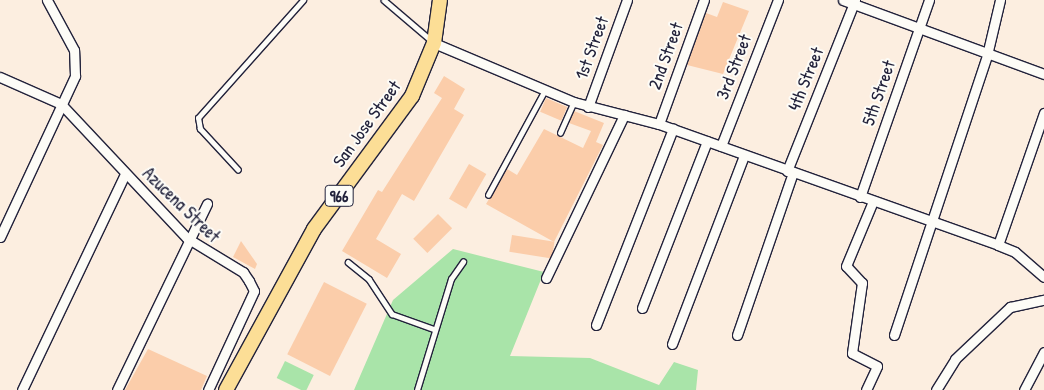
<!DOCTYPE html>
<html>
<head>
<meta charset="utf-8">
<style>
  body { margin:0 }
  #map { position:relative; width:1044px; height:390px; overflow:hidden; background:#fceee0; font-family:"Patrick Hand",sans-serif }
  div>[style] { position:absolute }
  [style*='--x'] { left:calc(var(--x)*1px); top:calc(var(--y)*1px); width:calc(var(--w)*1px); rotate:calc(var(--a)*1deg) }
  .green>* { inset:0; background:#a9e4a9; transform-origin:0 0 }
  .building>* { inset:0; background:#fbcdaa; transform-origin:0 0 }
  .roads { filter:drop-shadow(1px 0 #22223b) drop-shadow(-1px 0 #22223b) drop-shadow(0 1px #22223b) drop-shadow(0 -1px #22223b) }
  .lane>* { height:4.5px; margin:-2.25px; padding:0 2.25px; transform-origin:2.25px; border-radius:2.25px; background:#fdfcf7 }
  .street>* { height:9px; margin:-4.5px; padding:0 4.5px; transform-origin:4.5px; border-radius:4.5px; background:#fdfcf7 }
  .primary>* { height:14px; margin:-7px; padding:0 7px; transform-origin:7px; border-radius:7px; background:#fcde96 }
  span { translate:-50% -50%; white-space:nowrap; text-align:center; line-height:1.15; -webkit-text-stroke:4px #fdfcf7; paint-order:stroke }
  .shield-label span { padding:1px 4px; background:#fdfcf7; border:1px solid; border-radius:4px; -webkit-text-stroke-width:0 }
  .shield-label { font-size:16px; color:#22223b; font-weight:700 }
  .street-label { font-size:18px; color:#22223b }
</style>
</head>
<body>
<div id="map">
  <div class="green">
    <div style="clip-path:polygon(453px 249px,544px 272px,510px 356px,590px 358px,659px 385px,674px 362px,698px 370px,696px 390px,354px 390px,393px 300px)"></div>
    <div style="left:285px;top:361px;width:32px;height:19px;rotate:26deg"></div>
  </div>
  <div class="building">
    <div style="clip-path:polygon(723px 2px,749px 11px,723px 74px,687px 65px,706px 13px,717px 17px)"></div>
    <div style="clip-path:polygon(444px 76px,465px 89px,454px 109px,464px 115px,414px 201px,402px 194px,376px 239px,401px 254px,387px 278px,342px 251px,378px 190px,382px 192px,442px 98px,434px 93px)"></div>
    <div style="left:546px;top:98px;width:23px;height:15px;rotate:23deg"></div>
    <div style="clip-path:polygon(574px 111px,604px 123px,596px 142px,603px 145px,554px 242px,486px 204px,507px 169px,517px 175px,544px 129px,583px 148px,591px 131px,569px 123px)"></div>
    <div style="left:469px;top:164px;width:20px;height:40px;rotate:30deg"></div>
    <div style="left:438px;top:214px;width:20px;height:35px;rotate:45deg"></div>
    <div style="left:512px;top:235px;width:43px;height:17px;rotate:9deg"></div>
    <div style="clip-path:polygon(241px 241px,257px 264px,255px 269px,233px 257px)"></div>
    <div style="left:324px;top:282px;width:48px;height:81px;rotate:27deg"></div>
    <div style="clip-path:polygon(148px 349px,207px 376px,201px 390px,125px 390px)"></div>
  </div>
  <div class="roads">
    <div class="lane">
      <div style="--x:384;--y:0;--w:63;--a:40.5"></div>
      <div style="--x:560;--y:133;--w:34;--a:-66"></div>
      <div style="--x:238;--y:170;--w:56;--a:-132.8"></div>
      <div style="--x:200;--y:129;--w:11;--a:-100"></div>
      <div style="--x:198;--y:118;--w:158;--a:-48.3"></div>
      <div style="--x:488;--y:195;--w:119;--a:-61.5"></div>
      <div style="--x:348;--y:262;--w:27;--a:39"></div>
      <div style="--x:369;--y:279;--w:42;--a:56.7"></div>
      <div style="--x:392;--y:314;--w:45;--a:19.7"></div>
      <div style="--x:417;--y:390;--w:116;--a:-73"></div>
      <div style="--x:451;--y:279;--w:21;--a:-55"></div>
    </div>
    <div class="street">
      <div style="--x:843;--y:0;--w:214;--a:20.2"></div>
      <div style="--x:434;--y:43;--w:152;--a:22.9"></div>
      <div style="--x:574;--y:102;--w:88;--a:14.5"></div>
      <div style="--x:659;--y:124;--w:360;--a:19.6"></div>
      <div style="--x:998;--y:245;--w:18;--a:22"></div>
      <div style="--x:1015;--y:252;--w:38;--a:41"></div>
      <div style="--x:0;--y:77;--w:67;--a:23.9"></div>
      <div style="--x:61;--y:104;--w:184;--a:46.8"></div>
      <div style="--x:187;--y:238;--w:66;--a:31.3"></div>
      <div style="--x:243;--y:272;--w:11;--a:56"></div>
      <div style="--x:249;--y:281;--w:11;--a:63"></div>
      <div style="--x:254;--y:291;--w:109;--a:114.9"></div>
      <div style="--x:588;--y:107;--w:114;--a:-70"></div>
      <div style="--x:659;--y:124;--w:132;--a:-70.1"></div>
      <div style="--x:721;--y:146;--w:157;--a:-68.7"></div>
      <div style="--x:787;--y:171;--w:184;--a:-68.3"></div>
      <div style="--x:860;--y:197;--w:209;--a:-70.7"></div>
      <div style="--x:0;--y:237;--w:178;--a:-65"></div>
      <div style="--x:75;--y:76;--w:26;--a:-92"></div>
      <div style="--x:74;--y:50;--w:57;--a:-118.4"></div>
      <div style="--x:998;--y:245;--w:140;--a:-70.8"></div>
      <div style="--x:546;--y:278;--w:181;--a:-64.4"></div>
      <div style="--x:642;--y:308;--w:179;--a:-68.7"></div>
      <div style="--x:596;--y:325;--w:211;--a:-68.6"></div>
      <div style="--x:737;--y:335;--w:172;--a:-71"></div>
      <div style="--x:894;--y:335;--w:295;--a:-71.6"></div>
      <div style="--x:987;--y:55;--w:57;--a:-76.7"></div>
      <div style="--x:672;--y:344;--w:202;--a:-69.1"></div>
      <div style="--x:22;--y:390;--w:239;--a:-64.5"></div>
      <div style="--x:117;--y:390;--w:207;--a:-64.2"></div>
      <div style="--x:866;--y:390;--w:26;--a:-65"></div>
      <div style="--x:877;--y:366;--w:28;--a:-153"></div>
      <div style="--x:852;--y:353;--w:71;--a:-81.9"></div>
      <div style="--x:862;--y:283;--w:23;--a:-133"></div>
      <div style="--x:846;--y:266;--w:70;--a:-67.4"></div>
      <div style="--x:936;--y:390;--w:36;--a:-58"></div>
      <div style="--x:955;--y:359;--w:76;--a:-43.4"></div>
      <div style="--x:1010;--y:307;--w:35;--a:-12"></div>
      <div style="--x:1024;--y:390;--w:43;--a:-62.2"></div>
    </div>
    <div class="primary">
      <div style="--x:226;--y:390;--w:183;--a:-61.3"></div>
      <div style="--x:314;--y:229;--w:165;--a:-53.6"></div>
      <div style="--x:412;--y:96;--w:57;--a:-67.5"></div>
      <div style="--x:434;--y:43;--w:43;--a:-82.1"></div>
    </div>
  </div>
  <div class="shield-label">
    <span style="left:339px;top:196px">966</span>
  </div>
  <div class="street-label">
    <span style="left:592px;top:48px;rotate:-70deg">1st Street</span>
    <span style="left:666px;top:56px;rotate:-70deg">2nd Street</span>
    <span style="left:734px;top:67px;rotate:-69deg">3rd Street</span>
    <span style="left:806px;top:79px;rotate:-68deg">4th Street</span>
    <span style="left:879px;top:93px;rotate:-71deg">5th Street</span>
    <span style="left:367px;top:124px;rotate:-54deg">San Jose Street</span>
    <span style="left:181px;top:205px;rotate:44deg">Azucena Street</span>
  </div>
</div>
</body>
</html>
